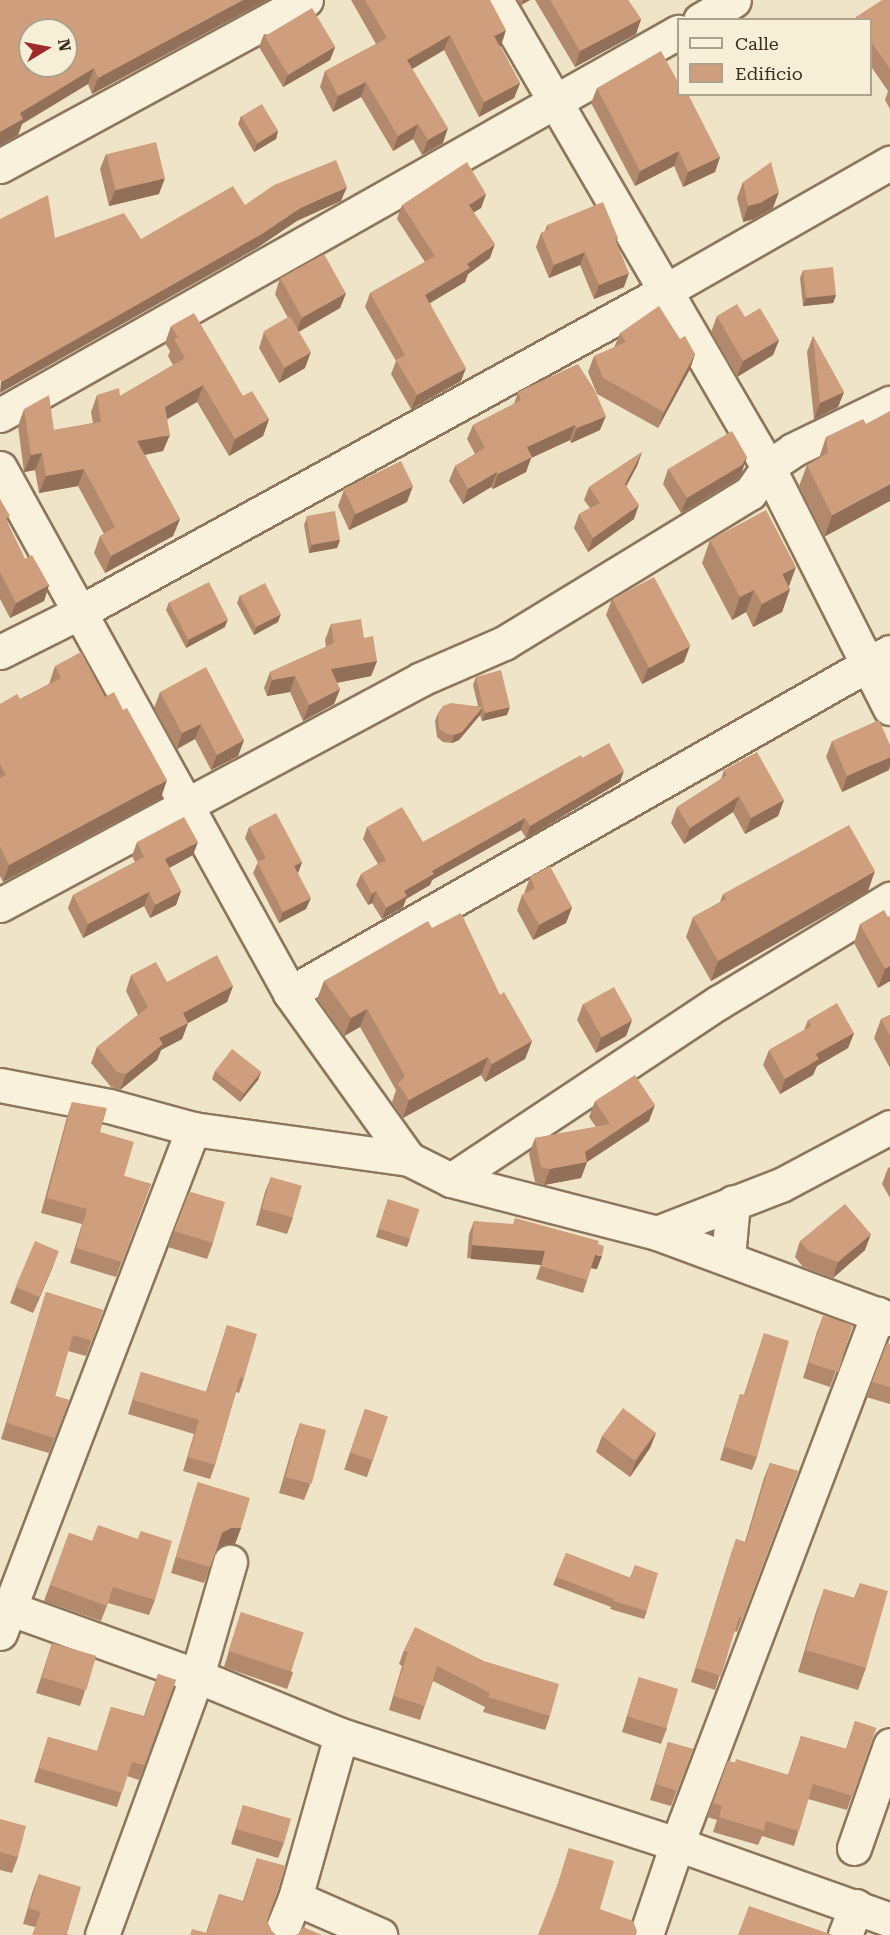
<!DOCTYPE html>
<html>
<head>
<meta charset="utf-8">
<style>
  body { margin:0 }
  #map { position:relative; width:890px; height:1935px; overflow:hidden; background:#f0e4c8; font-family:"Roboto Serif",serif }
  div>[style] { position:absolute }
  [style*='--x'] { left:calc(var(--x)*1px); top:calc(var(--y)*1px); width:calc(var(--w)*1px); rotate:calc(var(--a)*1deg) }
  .roads { filter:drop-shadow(2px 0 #8d765c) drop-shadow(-2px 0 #8d765c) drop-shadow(0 2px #8d765c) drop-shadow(0 -2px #8d765c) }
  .minor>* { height:33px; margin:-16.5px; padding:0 16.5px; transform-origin:16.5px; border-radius:16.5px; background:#faf1dc }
  .wall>* { inset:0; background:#b2896c; transform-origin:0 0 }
  .shaded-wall>* { inset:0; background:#916f58; transform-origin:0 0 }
  .building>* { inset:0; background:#cf9f7d; transform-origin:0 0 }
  span { translate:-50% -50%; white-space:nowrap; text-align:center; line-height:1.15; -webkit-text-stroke:4.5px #f7eed8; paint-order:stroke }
  .legend { position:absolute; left:677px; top:18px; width:195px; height:78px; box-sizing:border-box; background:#f7eed8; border:2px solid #ada18e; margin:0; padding:8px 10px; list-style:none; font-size:18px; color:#3d2e20 }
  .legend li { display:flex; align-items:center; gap:12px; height:30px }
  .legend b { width:30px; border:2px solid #ada18e }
  .north { position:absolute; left:18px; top:18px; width:60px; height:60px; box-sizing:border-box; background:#f7eed8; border:2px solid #ada18e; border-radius:50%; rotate:80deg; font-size:16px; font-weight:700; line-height:24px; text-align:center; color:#3d2e20 }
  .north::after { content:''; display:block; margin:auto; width:21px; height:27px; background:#9e2a2b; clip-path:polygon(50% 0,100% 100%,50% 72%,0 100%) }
</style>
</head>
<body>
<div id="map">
  <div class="roads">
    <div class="minor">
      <div style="--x:496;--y:0;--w:540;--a:59.78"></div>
      <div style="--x:768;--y:467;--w:270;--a:63.2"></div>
      <div style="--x:700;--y:20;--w:39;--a:-30"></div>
      <div style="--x:0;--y:166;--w:348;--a:-28.5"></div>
      <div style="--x:0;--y:415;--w:779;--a:-29.46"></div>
      <div style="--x:0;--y:468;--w:600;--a:61.08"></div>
      <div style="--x:290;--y:993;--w:204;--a:54.4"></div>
      <div style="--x:0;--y:652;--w:89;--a:-26.6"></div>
      <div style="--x:80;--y:612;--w:670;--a:-28.75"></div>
      <div style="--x:667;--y:290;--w:257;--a:-29.7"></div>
      <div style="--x:0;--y:905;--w:478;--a:-28.2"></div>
      <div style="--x:421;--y:679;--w:90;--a:-23.4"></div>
      <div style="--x:504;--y:643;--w:288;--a:-31.4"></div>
      <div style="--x:750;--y:493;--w:32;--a:-55"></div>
      <div style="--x:768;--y:467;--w:30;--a:-34"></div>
      <div style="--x:793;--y:450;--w:108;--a:-25.9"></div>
      <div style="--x:290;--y:993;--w:690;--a:-29.61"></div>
      <div style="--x:0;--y:1085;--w:111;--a:10.9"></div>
      <div style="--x:109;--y:1106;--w:87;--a:15.3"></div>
      <div style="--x:193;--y:1129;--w:218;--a:7.9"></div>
      <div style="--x:409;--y:1159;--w:47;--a:26.6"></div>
      <div style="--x:451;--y:1180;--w:213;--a:14.4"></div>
      <div style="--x:657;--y:1233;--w:248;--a:20.3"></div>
      <div style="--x:451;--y:1180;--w:322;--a:-33.6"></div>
      <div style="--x:719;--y:1002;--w:200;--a:-31.1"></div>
      <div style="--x:657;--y:1233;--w:133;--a:-21.2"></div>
      <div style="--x:781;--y:1185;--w:123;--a:-28"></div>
      <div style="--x:728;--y:1258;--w:56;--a:-84.9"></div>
      <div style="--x:0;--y:1605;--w:209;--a:19.8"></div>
      <div style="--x:197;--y:1676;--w:156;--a:22.3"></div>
      <div style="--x:341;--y:1735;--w:353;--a:18"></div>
      <div style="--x:677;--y:1844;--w:226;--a:19.6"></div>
      <div style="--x:0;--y:1633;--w:540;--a:-69.05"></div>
      <div style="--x:854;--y:1848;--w:109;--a:-70.7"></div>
      <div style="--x:295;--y:1898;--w:93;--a:23.5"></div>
      <div style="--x:102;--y:1935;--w:276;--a:-69.9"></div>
      <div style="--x:197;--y:1676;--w:119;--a:-73.9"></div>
      <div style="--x:280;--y:1935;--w:40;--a:-68"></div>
      <div style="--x:295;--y:1898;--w:169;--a:-74.2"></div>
      <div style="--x:646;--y:1935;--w:96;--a:-71.2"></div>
      <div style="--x:677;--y:1844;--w:567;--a:-69.23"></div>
      <div style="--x:845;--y:1935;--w:31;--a:-69"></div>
    </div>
  </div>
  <div class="wall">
    <div style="clip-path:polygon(0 0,267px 0,92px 94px,88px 84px,22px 124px,18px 135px,0 145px)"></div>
    <div style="clip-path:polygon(351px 0,490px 0,501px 46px,500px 46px,520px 83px,514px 98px,479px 117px,444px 50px,412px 69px,443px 143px,422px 155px,413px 139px,393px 151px,361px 97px,333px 112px,320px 87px,325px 71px,376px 44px)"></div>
    <div style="clip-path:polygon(517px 0,530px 0,521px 5px)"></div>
    <div style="clip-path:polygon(535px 0,628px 0,641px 19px,636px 34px,575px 67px)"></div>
    <div style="clip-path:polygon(890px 0,890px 109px,885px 100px,888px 91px,870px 65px,870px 20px,855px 20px,856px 17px)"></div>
    <div style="clip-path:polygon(264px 34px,335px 47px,330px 60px,283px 87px,259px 47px)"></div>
    <div style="clip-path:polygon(597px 88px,720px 157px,715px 172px,683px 187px,674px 166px,635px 186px,591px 103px)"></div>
    <div style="clip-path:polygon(241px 116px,278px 131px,276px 139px,254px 152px,238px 124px)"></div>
    <div style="clip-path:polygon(106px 154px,159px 194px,109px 206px,100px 169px)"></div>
    <div style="clip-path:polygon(743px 182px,773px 208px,754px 219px,743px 222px,737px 198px)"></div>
    <div style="clip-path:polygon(486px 194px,481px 208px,474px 212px,490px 258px,468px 274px,465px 282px,430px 303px,461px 381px,411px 409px,391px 374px,396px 361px,365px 307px,370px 293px,425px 262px,397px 219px,402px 205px)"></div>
    <div style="clip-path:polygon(547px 225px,618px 238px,616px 242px,624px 287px,594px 299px,580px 265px,549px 278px,536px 247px,541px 233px,545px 231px)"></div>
    <div style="clip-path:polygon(803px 270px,836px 295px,833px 303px,803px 306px,800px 278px)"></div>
    <div style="clip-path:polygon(280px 278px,346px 293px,340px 308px,299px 332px,305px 368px,279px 383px,259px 348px,264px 332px,288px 318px,275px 294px)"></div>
    <div style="clip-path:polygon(717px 316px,745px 317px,779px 340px,773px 355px,737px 377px,711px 332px)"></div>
    <div style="clip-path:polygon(171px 326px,243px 396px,269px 419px,263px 436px,229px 456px,197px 402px,167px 419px,163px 451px,145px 455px,180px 519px,173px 536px,105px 573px,94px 553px,100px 536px,104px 534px,78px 486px,39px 493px,35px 470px,24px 472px,18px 426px,24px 409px,54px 430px,93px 423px,91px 412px,97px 395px,120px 396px,173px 365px,168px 356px,170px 351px,165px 343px)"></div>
    <div style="clip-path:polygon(620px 333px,680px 339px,695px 354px,690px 369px,658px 428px,597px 394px,588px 372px,594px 356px,614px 348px)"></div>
    <div style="clip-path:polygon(813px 336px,844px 392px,838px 407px,814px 419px,807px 352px)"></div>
    <div style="clip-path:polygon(518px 392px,600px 430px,571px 443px,570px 440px,531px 458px,526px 472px,493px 489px,491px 487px,463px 504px,449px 481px,455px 466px,475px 454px,467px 439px,473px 425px,514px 404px)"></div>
    <div style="clip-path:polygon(866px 424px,824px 537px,799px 486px,807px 465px,819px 458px,826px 437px)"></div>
    <div style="clip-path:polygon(642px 452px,637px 466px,626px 486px,634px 519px,588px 552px,574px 528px,579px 514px,590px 508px,584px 500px,589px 487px)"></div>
    <div style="clip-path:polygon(668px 469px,742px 472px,737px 479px,681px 513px,663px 484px)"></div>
    <div style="clip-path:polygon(344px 490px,407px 502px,349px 530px,338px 506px)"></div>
    <div style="clip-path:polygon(0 499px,8px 524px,25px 559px,49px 585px,44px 601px,10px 618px,0 599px)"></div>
    <div style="clip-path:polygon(307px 517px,340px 540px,337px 548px,309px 553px,304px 525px)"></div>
    <div style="clip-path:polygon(710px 540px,789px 587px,790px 589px,782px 612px,753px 627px,746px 612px,732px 620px,702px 563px)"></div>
    <div style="clip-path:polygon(240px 595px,278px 622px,254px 635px,237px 603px)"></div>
    <div style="clip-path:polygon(612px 599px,684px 662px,642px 684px,606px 615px)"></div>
    <div style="clip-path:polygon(169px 602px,225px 627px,186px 648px,166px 610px)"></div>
    <div style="clip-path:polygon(331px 624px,364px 638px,377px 661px,371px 676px,337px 683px,340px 689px,334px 704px,303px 721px,290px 692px,267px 696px,264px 688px,270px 672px,326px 647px,325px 640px)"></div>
    <div style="clip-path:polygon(55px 666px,105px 697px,161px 798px,3px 882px,0 876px,0 704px,20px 699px,49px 684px)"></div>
    <div style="clip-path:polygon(476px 677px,507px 715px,482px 721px,480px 715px,459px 740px,452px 743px,443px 742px,437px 737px,435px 721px,438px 713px,478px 706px,473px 685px)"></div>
    <div style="clip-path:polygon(160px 692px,244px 740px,238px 756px,211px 770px,195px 739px,177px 749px,154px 708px)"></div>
    <div style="clip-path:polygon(832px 741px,889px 770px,842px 792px,826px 757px)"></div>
    <div style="clip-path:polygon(582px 758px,620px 782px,526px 838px,521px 830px,432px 880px,430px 885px,406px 899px,403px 907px,382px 919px,372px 903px,368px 905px,356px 885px,361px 874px,378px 864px,363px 839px,367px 827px,423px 842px)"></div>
    <div style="clip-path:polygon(724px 770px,784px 800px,778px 816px,745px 834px,733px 812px,684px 844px,671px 823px,677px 807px,721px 779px)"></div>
    <div style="clip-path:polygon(249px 827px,302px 862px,298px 873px,306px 909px,279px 923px,253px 873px,258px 862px,245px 838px)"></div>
    <div style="clip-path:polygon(137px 842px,193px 855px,169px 868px,181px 891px,176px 905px,150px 918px,144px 906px,83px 938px,68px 908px,73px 895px,135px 862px,132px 856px)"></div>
    <div style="clip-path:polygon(530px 877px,572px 907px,566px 923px,533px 940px,517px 910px,522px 895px,524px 894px)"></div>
    <div style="clip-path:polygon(868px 891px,711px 981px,686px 937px,693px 917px,720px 902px,723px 894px)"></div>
    <div style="clip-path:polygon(888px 917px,890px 981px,878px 988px,854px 943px,860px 924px)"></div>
    <div style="clip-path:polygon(432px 928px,500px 995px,532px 1041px,525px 1059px,485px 1082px,481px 1075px,403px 1118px,392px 1102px,396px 1090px,360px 1027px,344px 1036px,317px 999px,324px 981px)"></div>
    <div style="clip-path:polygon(131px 975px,167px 982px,233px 986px,227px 1002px,188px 1023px,182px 1039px,161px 1050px,157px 1060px,120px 1090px,111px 1087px,91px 1063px,97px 1047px,138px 1015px,126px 991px)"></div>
    <div style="clip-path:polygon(583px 1004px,632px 1020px,626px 1036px,596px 1053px,577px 1020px)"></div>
    <div style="clip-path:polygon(890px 1015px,890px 1068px,874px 1038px,881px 1019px)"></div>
    <div style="clip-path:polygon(808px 1020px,854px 1033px,848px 1048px,817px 1066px,813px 1075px,780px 1094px,763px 1065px,769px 1050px,804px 1030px)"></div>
    <div style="clip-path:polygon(215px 1071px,261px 1072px,258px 1080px,240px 1102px,212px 1079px)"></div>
    <div style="clip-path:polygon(595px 1101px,649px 1121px,587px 1162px,581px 1178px,544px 1185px,535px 1182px,529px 1154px,535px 1138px,596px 1127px,589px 1117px)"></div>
    <div style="clip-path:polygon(72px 1102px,100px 1132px,124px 1176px,151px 1184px,116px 1277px,70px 1263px,82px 1224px,41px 1213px,67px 1117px)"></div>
    <div style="clip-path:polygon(890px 1167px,890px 1198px,882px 1184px,888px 1168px)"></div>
    <div style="clip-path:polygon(271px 1177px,293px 1218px,287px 1234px,256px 1225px,265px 1192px)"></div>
    <div style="clip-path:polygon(188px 1195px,213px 1243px,207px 1259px,168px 1247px)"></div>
    <div style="clip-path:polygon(388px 1199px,410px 1239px,407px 1247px,376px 1237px)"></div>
    <div style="clip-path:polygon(474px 1221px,598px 1244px,597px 1269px,591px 1268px,583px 1293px,536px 1279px,541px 1264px,467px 1258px,469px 1234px)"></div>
    <div style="clip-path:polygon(800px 1241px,865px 1250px,833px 1278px,803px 1267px,795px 1257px)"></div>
    <div style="clip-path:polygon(53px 1266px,33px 1313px,10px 1303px,16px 1287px)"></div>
    <div style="clip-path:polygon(46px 1292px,103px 1310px,86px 1356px,68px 1351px,55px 1396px,69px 1400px,49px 1453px,1px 1439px,41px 1308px)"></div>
    <div style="clip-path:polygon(823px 1316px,853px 1325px,830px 1387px,803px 1378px,817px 1332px)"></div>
    <div style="clip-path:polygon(227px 1325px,244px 1378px,239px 1393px,236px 1392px,215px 1465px,210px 1479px,183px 1471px,194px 1434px,128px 1414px,141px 1372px,206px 1392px)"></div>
    <div style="clip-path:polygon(764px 1333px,757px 1457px,752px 1470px,720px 1460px,736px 1407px,740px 1394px,744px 1395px)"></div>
    <div style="clip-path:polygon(887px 1343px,890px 1344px,890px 1404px,866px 1397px)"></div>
    <div style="left:365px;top:1409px;width:24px;height:64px;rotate:19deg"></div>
    <div style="clip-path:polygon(300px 1423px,310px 1485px,304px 1500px,279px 1493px,295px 1438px)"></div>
    <div style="clip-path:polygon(656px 1433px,650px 1448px,630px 1477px,596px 1452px,602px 1436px)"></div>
    <div style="clip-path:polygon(770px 1463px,798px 1471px,737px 1632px,734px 1631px,715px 1690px,691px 1682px,731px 1554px,736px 1539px,745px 1542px,764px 1478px)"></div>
    <div style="clip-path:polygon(198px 1482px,241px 1528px,235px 1544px,225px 1544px,217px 1549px,204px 1583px,171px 1573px,193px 1498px)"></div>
    <div style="clip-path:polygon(141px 1531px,155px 1600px,149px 1615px,108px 1603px,101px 1621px,44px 1601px,69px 1533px,92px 1541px,138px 1539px)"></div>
    <div style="clip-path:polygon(566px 1553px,630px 1578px,635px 1565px,647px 1611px,644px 1619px,610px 1609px,611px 1607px,553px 1585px)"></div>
    <div style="clip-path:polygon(860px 1583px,866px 1668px,858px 1690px,798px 1672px,816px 1612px,824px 1589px,854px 1598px)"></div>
    <div style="clip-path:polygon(241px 1612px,293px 1673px,287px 1689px,224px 1667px)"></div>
    <div style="clip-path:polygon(52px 1643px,85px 1691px,80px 1706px,36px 1693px)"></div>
    <div style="clip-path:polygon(404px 1650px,550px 1716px,545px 1730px,483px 1712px,485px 1707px,433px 1681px,420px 1720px,389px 1710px,402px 1666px,399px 1664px)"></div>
    <div style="clip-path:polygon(158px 1674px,176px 1680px,139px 1780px,127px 1776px,117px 1807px,34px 1782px,48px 1737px,97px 1751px,111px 1707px,144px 1716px)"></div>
    <div style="clip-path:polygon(639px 1677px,667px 1728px,661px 1744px,622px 1732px,634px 1693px)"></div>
    <div style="clip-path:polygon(855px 1721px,876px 1728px,847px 1810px,808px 1799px,794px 1846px,762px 1836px,758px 1845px,713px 1832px,717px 1820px,707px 1817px,728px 1761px,788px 1775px,801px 1736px,846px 1749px)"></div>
    <div style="clip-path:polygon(668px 1742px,693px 1749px,671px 1806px,650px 1800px,663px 1758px)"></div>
    <div style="clip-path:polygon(243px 1805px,284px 1843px,278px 1858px,231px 1844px)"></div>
    <div style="clip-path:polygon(0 1819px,18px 1857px,12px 1873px,0 1870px)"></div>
    <div style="clip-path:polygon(569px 1848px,600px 1909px,555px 1893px)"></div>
    <div style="clip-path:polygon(257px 1858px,267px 1921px,271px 1930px,206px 1933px,219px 1894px,243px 1901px)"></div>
    <div style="clip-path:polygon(39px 1874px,67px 1934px,35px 1927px,23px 1924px,33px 1890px)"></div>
  </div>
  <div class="shaded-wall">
    <div style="clip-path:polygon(243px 0,267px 0,92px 94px,98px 78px)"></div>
    <div style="clip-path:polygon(523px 0,530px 0,521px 5px)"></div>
    <div style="clip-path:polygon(641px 19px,636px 34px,575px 67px,580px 51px)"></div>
    <div style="clip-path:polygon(506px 30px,501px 46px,489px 51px,494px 36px)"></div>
    <div style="clip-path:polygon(450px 35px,444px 50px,402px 75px,407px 60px)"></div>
    <div style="clip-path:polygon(335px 47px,330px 60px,283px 87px,288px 74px)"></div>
    <div style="clip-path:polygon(94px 68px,88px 84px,22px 124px,18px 135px,0 145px,0 132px,20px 113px)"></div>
    <div style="clip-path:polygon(366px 82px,361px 97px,333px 112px,338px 96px)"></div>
    <div style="clip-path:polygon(520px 83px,514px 98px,479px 117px,484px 102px)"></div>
    <div style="clip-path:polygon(418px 124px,413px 139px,393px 151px,398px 136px)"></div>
    <div style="clip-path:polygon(448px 128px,443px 143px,422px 155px,428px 140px)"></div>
    <div style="clip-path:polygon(278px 131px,276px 139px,254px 152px,257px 144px)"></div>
    <div style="clip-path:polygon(679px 151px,674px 166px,635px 186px,640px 171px)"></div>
    <div style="clip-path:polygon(720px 157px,715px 172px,683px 187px,688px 172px)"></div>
    <div style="clip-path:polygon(165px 178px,159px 194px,109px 206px,115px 190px)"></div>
    <div style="clip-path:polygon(347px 187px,341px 201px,297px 221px,257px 248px,0 393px,1px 382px,302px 207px)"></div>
    <div style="clip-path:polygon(779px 192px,773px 208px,754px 219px,743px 222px,748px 206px)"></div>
    <div style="clip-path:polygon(486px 194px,481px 208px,463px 219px,469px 205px)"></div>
    <div style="clip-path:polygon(495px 244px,490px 258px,468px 274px,465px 282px,420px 309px,425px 295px)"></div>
    <div style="clip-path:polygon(585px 252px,580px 265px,549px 278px,554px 265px)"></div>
    <div style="clip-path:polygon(629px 273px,624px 287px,594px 299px,599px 285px)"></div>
    <div style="clip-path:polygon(346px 293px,340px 308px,296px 333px,302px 318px)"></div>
    <div style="clip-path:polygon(836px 295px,833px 303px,803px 306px,806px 298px)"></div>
    <div style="clip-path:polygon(779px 340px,773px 355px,737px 377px,743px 361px)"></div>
    <div style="clip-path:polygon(311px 352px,305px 368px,279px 383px,285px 368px)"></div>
    <div style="clip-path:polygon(695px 354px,690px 369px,658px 428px,664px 412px)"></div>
    <div style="clip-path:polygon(466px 368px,461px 381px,411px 409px,417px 395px)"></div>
    <div style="clip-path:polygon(203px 385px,197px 402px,159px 424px,165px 407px)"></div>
    <div style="clip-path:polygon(844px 392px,838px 407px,814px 419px,820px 403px)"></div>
    <div style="clip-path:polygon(606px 416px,600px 430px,571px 443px,577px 428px)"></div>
    <div style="clip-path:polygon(269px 419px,263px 436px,229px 456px,235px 439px)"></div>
    <div style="clip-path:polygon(575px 425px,570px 440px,531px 458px,526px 472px,493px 489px,498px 474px,527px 447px)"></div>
    <div style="clip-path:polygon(170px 435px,163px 451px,131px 457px,137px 441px)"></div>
    <div style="clip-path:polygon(642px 452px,637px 466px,620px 498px,625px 484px)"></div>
    <div style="clip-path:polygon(42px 453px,35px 470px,24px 472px,31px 455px)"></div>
    <div style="clip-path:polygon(747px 457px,742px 472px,737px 479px,681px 513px,687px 498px)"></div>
    <div style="clip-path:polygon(84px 469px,78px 486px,39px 493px,46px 476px)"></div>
    <div style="clip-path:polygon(497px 472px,491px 487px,463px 504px,468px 489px)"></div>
    <div style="clip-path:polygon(890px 484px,890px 501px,824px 537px,832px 515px)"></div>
    <div style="clip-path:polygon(413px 486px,407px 502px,349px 530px,355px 514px)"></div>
    <div style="clip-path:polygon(639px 505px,634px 519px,588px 552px,593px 538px)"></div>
    <div style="clip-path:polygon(180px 519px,173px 536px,105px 573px,111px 556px)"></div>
    <div style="clip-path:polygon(340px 540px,337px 548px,309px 553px,312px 545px)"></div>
    <div style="clip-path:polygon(796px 567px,788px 589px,782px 574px)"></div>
    <div style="clip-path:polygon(49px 585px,44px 601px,10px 618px,16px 603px)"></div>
    <div style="clip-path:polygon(790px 589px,782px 612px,753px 627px,762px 604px)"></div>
    <div style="clip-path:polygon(754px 590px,746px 612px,732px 620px,740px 597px)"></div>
    <div style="clip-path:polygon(281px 614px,278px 622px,254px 635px,256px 627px)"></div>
    <div style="clip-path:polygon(228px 619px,225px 627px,186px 648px,189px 640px)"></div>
    <div style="clip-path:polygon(690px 646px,684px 662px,642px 684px,648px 668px)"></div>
    <div style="clip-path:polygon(377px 661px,371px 676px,325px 685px,331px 669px)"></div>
    <div style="clip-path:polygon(295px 676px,290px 692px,267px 696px,272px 680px)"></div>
    <div style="clip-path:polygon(340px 689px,334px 704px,303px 721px,309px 705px)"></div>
    <div style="clip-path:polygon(483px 707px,480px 715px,459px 740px,452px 743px,454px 735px)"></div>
    <div style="clip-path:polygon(510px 707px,507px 715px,482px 721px,485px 713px)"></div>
    <div style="clip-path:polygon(201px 724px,195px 739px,177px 749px,182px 733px)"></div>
    <div style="clip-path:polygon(244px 740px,238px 756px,211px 770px,217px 755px)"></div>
    <div style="clip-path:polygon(890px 757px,890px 766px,889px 770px,842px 792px,847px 776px)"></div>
    <div style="clip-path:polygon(624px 771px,620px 782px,526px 838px,530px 826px)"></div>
    <div style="clip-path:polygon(167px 780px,161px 798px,3px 882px,9px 865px)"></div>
    <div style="clip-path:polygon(739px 796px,733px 812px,684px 844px,690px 828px)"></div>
    <div style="clip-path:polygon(784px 800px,778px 816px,745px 834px,751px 818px)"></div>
    <div style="clip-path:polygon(525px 818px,521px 830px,432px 880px,430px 885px,406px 899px,403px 907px,382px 919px,386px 908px,404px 891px,432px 871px)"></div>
    <div style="clip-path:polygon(198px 842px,193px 855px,160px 873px,165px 859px)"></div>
    <div style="clip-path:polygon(302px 862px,298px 873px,294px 866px)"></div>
    <div style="clip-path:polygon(875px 871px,868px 891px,711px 981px,718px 961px)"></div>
    <div style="clip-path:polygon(181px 891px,176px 905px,150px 918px,155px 905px)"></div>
    <div style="clip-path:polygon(376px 891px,372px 903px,368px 905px,372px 894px)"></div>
    <div style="clip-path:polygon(149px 892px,144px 906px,83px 938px,88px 924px)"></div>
    <div style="clip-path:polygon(311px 898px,306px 909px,279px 923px,283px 912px)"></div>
    <div style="clip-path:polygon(572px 907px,566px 923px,533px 940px,539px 925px)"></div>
    <div style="clip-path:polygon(890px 966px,890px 981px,878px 988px,885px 969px)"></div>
    <div style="clip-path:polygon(233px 986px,227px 1002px,177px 1029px,183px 1013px)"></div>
    <div style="clip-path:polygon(367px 1009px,360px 1027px,344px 1036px,351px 1018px)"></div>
    <div style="clip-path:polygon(632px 1020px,626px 1036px,596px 1053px,601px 1037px)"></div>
    <div style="clip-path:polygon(188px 1023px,182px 1039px,161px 1050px,157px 1060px,120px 1090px,126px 1074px,159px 1038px)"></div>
    <div style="clip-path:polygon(854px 1033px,848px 1048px,817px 1066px,813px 1075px,780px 1094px,785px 1079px,816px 1054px)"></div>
    <div style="clip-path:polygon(532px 1041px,525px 1059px,485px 1082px,492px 1064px)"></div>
    <div style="clip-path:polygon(488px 1057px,481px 1075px,403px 1118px,409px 1100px)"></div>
    <div style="clip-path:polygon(261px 1072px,258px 1080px,240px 1102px,243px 1094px)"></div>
    <div style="clip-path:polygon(655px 1105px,649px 1121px,587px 1162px,581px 1178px,544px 1185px,550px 1169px,585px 1152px)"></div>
    <div style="clip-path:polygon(871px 1234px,865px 1250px,833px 1278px,838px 1262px)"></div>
    <div style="left:472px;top:1245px;width:73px;height:14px;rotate:5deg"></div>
    <div style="clip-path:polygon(59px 1251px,53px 1266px,33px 1313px,39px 1297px)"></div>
    <div style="clip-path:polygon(595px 1255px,602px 1256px,597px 1269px,590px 1268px)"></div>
    <div style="clip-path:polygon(656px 1433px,650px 1448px,630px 1477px,636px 1461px)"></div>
    <div style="clip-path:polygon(231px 1528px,241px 1528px,235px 1544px,225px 1544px,217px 1549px,222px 1533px)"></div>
  </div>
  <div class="building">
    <div style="clip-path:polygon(evenodd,0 0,243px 0,98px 78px,94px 68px,20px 113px,23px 119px,0 132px,0 0,30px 30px,66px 30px,66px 66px,30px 66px,30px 30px)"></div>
    <div style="clip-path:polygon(365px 0,490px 0,506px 30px,494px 36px,520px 83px,484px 102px,450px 35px,407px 60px,448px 128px,428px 140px,418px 124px,398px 136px,366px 82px,338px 96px,325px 71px,387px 38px)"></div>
    <div style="clip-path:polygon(550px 0,628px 0,641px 19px,580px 51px)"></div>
    <div style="clip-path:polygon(882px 0,890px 0,890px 69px,870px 40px,870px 20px,857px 20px,856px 17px)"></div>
    <div style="left:312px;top:8px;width:45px;height:55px;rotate:59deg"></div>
    <div style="clip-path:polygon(661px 51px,678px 82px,678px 94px,688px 94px,720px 157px,688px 172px,679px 151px,640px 171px,597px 88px)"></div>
    <div style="left:262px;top:104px;width:31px;height:24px;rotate:59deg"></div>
    <div style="left:156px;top:142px;width:37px;height:51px;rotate:76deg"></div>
    <div style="clip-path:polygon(336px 160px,347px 187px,302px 207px,262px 234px,1px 382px,0 380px,0 219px,48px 195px,55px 238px,124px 213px,141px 239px,233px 186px,245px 205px,274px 185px)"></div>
    <div style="clip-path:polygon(467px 162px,486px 194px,469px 205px,495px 244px,467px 264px,470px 268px,425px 295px,466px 368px,417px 395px,396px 360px,405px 355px,370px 293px,435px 256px,402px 205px)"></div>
    <div style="clip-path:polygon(771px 162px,779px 192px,760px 203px,748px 206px,743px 182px)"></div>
    <div style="clip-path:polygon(603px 202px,618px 238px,615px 239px,629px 273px,599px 285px,585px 252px,554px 265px,541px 233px,549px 229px,547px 225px)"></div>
    <div style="left:324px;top:254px;width:45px;height:50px;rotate:61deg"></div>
    <div style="left:833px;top:267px;width:28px;height:30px;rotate:84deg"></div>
    <div style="clip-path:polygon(737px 304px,745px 317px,760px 308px,779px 340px,743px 361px,717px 316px)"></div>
    <div style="clip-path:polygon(659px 306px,680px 339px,685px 336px,695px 354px,664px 412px,603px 378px,594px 356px,626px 342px,620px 333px)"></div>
    <div style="clip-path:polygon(194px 313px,243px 396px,252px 391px,269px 419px,235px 439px,203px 385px,165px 407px,170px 435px,137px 441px,180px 519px,111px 556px,100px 536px,115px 527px,84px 469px,46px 476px,42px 453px,31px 455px,24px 409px,49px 395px,54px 430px,101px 422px,97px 395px,119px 388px,120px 396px,185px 358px,174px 339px,178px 337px,171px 326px)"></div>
    <div style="left:290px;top:316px;width:42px;height:31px;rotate:60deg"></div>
    <div style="clip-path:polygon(813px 336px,844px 392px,820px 403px)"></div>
    <div style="clip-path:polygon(578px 364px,594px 389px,606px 416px,577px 428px,575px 425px,527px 447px,532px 457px,498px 474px,497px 472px,468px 489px,455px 466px,485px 448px,473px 425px,521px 400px,518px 392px)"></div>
    <div style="clip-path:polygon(890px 411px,890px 484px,832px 515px,807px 465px,828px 453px,826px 437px,863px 419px,866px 424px)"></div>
    <div style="clip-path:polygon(732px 431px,747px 457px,742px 465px,687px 498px,668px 469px)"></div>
    <div style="clip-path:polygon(642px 452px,625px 484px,639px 505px,593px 538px,579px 514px,600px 503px,589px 487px)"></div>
    <div style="left:401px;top:461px;width:28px;height:64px;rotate:64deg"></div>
    <div style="clip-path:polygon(0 499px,10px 516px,5px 519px,25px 559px,32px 555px,49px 585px,16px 603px,0 572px)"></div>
    <div style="clip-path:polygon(766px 510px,796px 567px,782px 574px,790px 589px,762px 604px,754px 590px,740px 597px,710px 540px)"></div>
    <div style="left:335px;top:511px;width:29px;height:29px;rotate:80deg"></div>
    <div style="left:654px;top:577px;width:78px;height:47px;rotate:62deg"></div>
    <div style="left:209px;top:582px;width:42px;height:45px;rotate:63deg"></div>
    <div style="left:265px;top:583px;width:35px;height:28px;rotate:63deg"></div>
    <div style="clip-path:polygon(361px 619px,364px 638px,373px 636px,377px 661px,331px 669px,340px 689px,309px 705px,295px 676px,272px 680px,270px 672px,334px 643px,331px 624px)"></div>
    <div style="clip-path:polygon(81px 652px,105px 697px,114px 692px,123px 710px,127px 708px,167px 780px,9px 865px,0 846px,0 778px,6px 775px,0 764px,0 704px,17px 694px,20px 699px,61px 678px,55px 666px)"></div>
    <div style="clip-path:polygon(206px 667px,244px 740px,217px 755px,201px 724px,182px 733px,160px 692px)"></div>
    <div style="clip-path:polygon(501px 670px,510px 707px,485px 713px,483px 707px,462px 732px,454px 735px,446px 734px,439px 729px,438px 713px,443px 706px,451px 703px,483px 707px,476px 677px)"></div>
    <div style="clip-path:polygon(879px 720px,890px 745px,890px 757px,847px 776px,832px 741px)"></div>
    <div style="clip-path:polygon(609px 743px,624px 771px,530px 826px,525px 818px,432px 871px,434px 874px,404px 891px,407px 896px,386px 908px,376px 891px,372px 894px,361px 874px,386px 860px,367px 827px,402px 807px,423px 842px,581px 755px,582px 758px)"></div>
    <div style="clip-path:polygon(757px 752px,784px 800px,751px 818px,739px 796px,690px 828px,677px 807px,727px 775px,724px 770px)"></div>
    <div style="clip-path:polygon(276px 813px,302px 862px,294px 866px,311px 898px,283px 912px,257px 862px,266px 858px,249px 827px)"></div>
    <div style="clip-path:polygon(184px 817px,198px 842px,165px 859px,181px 891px,155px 905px,149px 892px,88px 924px,73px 895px,144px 857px,137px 842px)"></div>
    <div style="clip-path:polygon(849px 825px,875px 871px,718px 961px,693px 917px,726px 899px,723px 894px)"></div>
    <div style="clip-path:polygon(550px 866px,572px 907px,539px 925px,522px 895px,535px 888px,530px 877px)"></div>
    <div style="clip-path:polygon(884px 910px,888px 917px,890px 916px,890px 966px,885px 969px,860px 924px)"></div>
    <div style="clip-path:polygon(461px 913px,500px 995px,504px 992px,532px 1041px,492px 1064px,488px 1057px,409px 1100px,398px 1084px,405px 1076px,367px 1009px,351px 1018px,324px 981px,428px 921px,432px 928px)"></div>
    <div style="clip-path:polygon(217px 955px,233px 986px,183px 1013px,188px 1023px,159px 1038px,163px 1044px,126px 1074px,117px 1072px,97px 1047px,148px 1007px,131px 975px,156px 962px,167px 982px)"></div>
    <div style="left:614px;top:987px;width:38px;height:35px;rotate:61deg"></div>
    <div style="clip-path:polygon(837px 1003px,854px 1033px,816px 1054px,819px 1059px,785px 1079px,769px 1050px,811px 1026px,808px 1020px)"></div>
    <div style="clip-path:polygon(890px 1015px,890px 1036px,881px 1019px)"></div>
    <div style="left:232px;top:1049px;width:37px;height:28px;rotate:38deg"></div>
    <div style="clip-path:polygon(635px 1075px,655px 1105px,585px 1152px,587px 1162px,550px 1169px,541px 1167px,535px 1138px,610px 1124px,595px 1101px)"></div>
    <div style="clip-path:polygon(72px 1102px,107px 1108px,100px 1132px,134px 1142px,124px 1176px,151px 1184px,122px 1262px,76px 1248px,87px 1209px,47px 1198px)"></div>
    <div style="left:271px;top:1177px;width:32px;height:33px;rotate:16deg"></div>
    <div style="clip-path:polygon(191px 1192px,225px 1202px,213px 1243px,174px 1231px,188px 1195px)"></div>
    <div style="left:388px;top:1199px;width:33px;height:31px;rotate:18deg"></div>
    <div style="clip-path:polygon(845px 1204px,871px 1234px,838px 1262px,808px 1251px,800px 1241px)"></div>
    <div style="clip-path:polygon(515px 1218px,599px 1241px,598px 1244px,604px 1246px,602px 1256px,595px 1255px,587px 1280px,541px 1266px,545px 1251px,472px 1245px,474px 1221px,513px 1224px)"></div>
    <div style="left:35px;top:1241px;width:26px;height:50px;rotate:23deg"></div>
    <div style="clip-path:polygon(46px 1292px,103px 1310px,92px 1341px,73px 1335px,55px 1396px,69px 1400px,54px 1438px,7px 1423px)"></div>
    <div style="left:823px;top:1316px;width:31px;height:49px;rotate:17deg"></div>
    <div style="clip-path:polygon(227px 1325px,257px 1334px,244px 1378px,240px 1377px,215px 1465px,188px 1457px,199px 1420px,133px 1400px,141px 1372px,207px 1392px)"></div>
    <div style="clip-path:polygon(764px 1333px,789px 1341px,757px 1457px,725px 1447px,740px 1394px,745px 1395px)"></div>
    <div style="clip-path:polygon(887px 1343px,890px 1344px,890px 1387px,872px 1382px)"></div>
    <div style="left:623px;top:1408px;width:41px;height:35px;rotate:37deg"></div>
    <div style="left:365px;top:1409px;width:24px;height:46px;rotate:19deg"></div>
    <div style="left:300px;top:1423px;width:27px;height:56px;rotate:15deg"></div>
    <div style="clip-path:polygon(770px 1463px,798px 1471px,743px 1618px,739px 1617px,721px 1676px,696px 1668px,736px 1539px,746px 1543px)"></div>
    <div style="clip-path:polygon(198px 1482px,250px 1498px,241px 1528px,231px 1528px,222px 1533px,210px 1567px,176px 1557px)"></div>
    <div style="clip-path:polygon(98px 1525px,138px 1539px,141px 1531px,172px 1541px,155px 1600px,113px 1587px,107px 1606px,50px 1585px,69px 1533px,92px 1541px)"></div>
    <div style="clip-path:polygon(566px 1553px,631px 1578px,635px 1565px,658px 1573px,647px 1611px,613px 1601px,614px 1599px,556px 1577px)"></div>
    <div style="clip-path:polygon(860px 1583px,888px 1591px,866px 1668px,806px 1650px,824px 1589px,855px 1598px)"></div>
    <div style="left:241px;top:1612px;width:66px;height:41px;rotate:18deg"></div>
    <div style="clip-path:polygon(415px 1627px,484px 1661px,559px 1684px,550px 1716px,488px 1697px,490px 1693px,437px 1666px,425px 1706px,394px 1696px,408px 1652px,404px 1650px)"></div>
    <div style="left:52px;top:1643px;width:46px;height:36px;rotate:16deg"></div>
    <div style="clip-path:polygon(158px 1674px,176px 1680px,144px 1765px,132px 1762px,122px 1793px,39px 1768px,48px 1737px,97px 1751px,111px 1707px,145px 1717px)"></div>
    <div style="left:639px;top:1677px;width:41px;height:41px;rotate:17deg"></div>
    <div style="clip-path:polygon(855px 1721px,876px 1728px,853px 1796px,813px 1784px,799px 1831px,766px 1821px,764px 1831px,719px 1817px,722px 1806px,713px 1803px,728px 1761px,735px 1763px,736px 1759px,789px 1775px,801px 1736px,847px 1749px)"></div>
    <div style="clip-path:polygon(668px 1742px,693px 1749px,677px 1791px,656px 1784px)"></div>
    <div style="left:243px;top:1805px;width:50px;height:25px;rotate:16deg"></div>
    <div style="clip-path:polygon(0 1819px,26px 1826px,18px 1857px,0 1852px)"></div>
    <div style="clip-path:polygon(569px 1848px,614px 1861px,600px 1909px,633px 1921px,637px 1931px,636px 1935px,538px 1935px,559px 1881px)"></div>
    <div style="clip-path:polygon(257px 1858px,286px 1866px,267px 1921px,271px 1930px,276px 1935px,190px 1935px,192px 1929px,207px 1933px,219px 1894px,244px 1902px)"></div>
    <div style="clip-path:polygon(39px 1874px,81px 1887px,67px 1934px,71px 1935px,32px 1935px,41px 1912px,29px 1908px)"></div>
    <div style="clip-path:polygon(749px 1906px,833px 1935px,738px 1935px)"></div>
    <div style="clip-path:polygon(303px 1927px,322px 1935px,295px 1935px,298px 1934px)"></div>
  </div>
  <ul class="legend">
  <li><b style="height:8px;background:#faf1dc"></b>Calle</li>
  <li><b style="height:16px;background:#cf9f7d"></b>Edificio</li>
  </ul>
  <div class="north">N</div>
</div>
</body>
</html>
